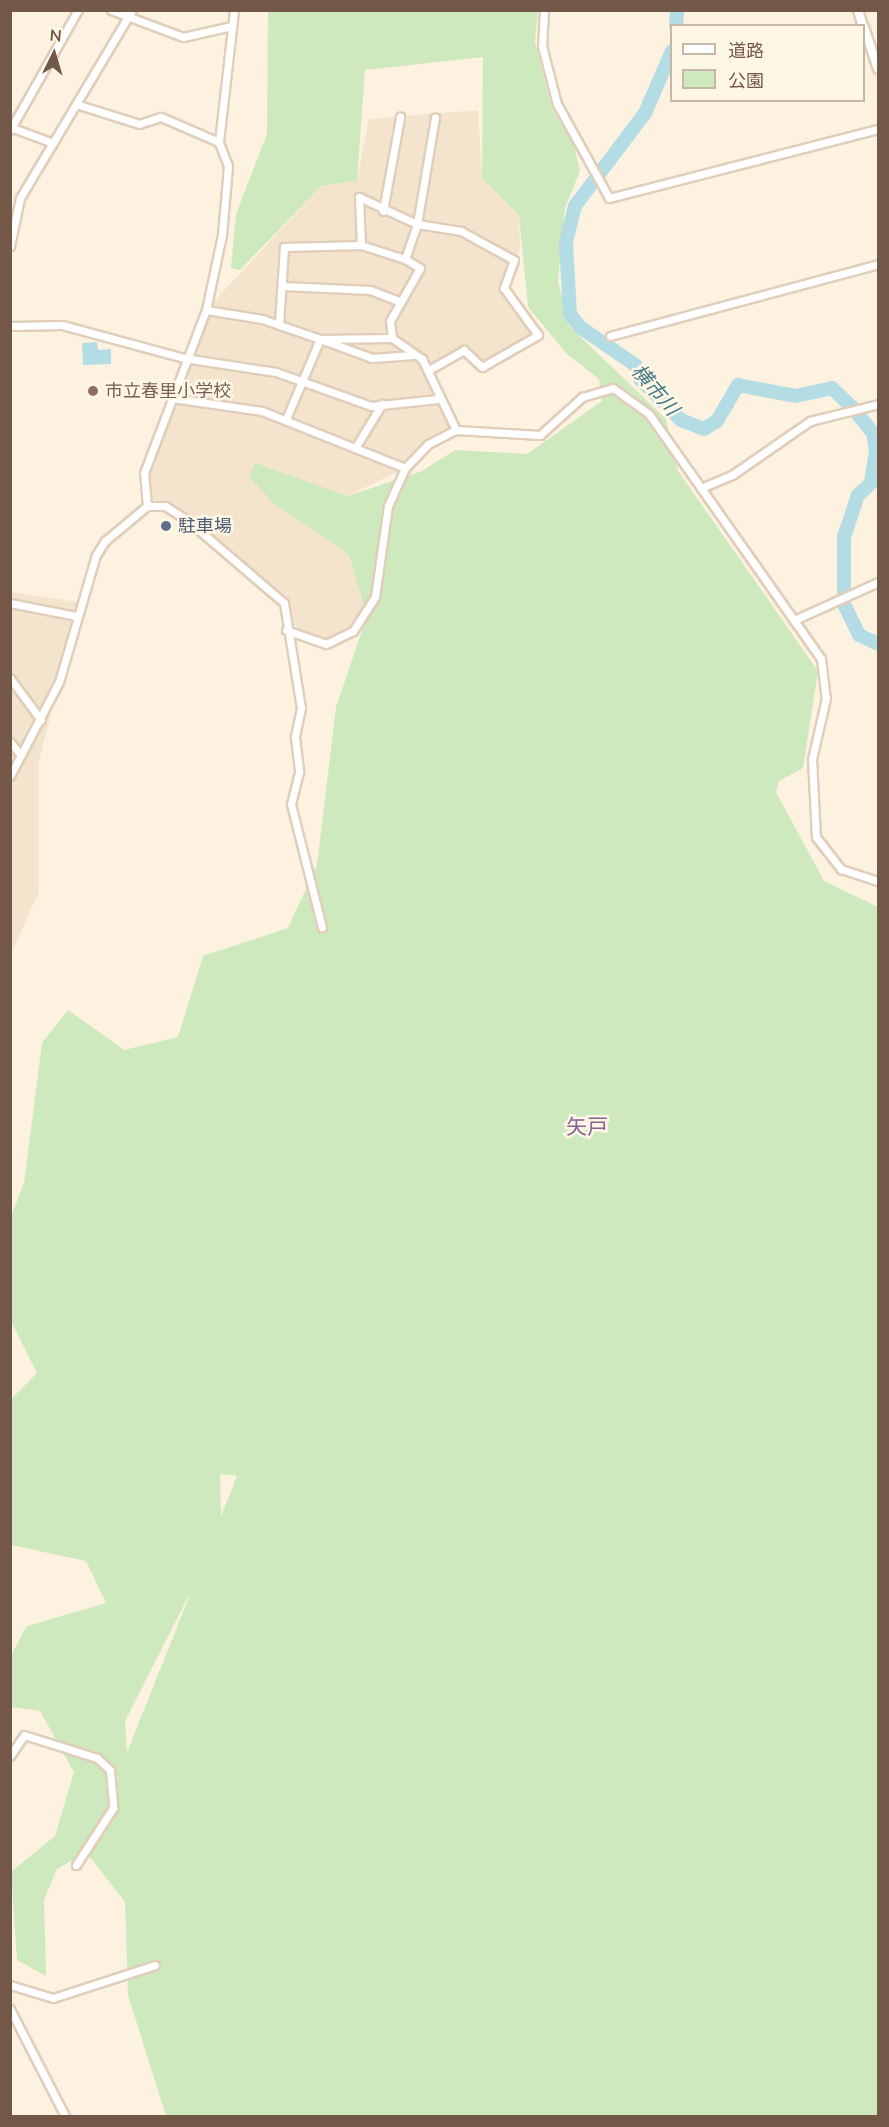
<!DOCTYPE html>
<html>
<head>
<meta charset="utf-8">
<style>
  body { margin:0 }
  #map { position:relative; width:889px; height:2127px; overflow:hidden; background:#fcf2df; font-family:"Nunito Sans","Noto Sans JP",sans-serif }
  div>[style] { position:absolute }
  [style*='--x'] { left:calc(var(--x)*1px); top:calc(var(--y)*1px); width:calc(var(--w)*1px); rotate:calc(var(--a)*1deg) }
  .residential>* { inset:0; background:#f4e4cd }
  .green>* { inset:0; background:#cee9be }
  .water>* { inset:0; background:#b4dce5 }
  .stream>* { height:2px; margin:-1px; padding:0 1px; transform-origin:1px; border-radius:1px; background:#b4dce5 }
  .river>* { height:14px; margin:-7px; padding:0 7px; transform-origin:7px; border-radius:7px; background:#b4dce5 }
  .roads { filter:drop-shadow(2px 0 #e0cebb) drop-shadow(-2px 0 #e0cebb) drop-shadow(0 2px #e0cebb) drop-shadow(0 -2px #e0cebb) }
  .minor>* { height:7px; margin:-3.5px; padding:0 3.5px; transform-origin:3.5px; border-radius:3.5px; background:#fff }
  .tertiary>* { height:8px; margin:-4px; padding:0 4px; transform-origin:4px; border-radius:4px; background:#fff }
  .dots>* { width:16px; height:16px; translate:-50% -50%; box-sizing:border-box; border:3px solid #fff6e5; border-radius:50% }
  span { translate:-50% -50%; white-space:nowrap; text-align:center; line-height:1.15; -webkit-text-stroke:5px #fff6e5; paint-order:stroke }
  .education-label { font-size:18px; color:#785e54 }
  .left { translate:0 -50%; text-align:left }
  .service-label { font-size:18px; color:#4e5e75 }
  .water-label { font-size:20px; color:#417987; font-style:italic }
  .quarter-label { font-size:21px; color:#876296 }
  .frame { position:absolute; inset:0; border:12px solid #735847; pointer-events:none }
  .legend { position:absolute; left:670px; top:24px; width:195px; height:78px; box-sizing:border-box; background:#fff6e5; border:2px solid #c7b7a6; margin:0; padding:8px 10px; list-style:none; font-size:18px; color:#735847 }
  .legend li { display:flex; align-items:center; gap:12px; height:30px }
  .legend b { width:30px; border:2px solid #c7b7a6 }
  .north { position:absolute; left:24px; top:24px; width:60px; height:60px; -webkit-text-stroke:4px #fff6e5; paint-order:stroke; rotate:5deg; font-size:16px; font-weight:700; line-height:24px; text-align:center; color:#735847 }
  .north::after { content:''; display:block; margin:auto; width:21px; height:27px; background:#735847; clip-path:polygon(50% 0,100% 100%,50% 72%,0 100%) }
</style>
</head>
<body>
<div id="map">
  <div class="residential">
    <div style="clip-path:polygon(478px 110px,482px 178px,519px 216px,520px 248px,510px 286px,538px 335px,490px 368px,464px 351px,429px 370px,456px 430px,405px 468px,348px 496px,255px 464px,249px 475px,273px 503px,349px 555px,367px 612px,326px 644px,300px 634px,276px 592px,186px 519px,147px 506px,147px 463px,206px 310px,321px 186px,357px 181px,369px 119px)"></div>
    <div style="clip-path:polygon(11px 592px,84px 603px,76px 616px,39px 761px,39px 892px,11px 953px)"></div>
  </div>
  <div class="green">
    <div style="clip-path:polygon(evenodd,268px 11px,538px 11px,535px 42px,552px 109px,573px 141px,580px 171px,565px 208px,558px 281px,569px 326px,666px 419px,678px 471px,818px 671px,803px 768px,779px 781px,776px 792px,824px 881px,878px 907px,878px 2116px,166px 2116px,128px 1995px,125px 1902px,86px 1852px,57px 1869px,44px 1900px,46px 1976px,17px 1960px,11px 1872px,55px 1836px,74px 1772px,40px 1711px,11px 1707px,11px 1655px,27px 1626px,106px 1603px,86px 1561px,11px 1545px,11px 1399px,37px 1373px,11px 1321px,11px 1216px,24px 1183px,42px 1043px,68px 1010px,124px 1050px,178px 1037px,203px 956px,288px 928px,317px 865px,336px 707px,367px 616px,349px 555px,273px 503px,249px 476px,255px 463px,348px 496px,422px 471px,455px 450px,527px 454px,602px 401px,599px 379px,567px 354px,528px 307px,519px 216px,482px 178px,483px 57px,365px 70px,357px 181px,321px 186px,240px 270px,231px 268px,236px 214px,267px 134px,268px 11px,220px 1474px,237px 1476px,221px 1516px,220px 1474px,268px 11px,188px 1597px,189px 1597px,127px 1752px,125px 1721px,188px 1597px)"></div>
  </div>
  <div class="water">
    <div style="clip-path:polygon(97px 342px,98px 350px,111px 349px,111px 364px,83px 365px,82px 343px)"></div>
  </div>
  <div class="stream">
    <div style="--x:10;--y:2002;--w:129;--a:62.2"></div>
  </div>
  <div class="river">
    <div style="--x:676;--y:26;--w:16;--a:-86"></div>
    <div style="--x:672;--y:51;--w:68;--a:113.5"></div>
    <div style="--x:645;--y:113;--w:116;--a:127"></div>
    <div style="--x:575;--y:206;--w:38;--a:104"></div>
    <div style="--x:566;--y:243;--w:71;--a:86.8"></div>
    <div style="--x:570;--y:314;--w:16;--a:52"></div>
    <div style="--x:580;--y:327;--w:67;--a:34.6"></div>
    <div style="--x:635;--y:365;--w:15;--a:70"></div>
    <div style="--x:640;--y:379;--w:58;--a:45"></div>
    <div style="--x:681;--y:420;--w:25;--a:21"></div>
    <div style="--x:704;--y:429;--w:15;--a:-32"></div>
    <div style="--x:717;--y:421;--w:42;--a:-59.7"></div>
    <div style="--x:738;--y:385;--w:58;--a:10.9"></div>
    <div style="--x:795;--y:396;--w:38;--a:-12"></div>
    <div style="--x:832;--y:388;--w:28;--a:44"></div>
    <div style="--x:852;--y:407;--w:33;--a:51"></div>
    <div style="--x:873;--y:433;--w:18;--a:81"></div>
    <div style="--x:876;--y:451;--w:32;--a:99"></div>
    <div style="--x:871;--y:483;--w:18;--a:137"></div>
    <div style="--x:858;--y:495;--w:44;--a:108.4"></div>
    <div style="--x:844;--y:537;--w:67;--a:90"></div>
    <div style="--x:844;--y:604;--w:34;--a:64"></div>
    <div style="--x:859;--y:635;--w:21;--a:25"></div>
  </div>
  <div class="roads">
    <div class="minor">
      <div style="--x:111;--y:10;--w:77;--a:20.6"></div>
      <div style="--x:183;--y:37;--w:50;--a:-12.7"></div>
      <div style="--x:544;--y:10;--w:36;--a:93"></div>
      <div style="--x:542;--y:46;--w:60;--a:75.5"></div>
      <div style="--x:557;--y:104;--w:107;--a:61"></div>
      <div style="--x:609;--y:198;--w:278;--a:-14.4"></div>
      <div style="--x:76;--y:104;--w:66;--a:17.6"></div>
      <div style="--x:139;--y:124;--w:23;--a:-18"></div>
      <div style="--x:161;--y:117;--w:63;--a:23.3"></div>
      <div style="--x:10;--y:127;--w:46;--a:20.4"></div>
      <div style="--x:10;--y:130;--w:138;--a:-60.5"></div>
      <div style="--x:383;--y:211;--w:96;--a:-79.7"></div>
      <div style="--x:361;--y:245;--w:48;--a:-92.4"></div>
      <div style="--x:359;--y:197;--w:64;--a:25"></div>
      <div style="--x:417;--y:224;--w:45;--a:9"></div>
      <div style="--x:461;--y:231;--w:60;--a:28.7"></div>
      <div style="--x:514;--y:260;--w:30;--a:110"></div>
      <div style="--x:504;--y:288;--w:58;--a:54.1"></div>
      <div style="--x:538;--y:335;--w:64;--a:150.3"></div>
      <div style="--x:482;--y:367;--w:25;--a:-137"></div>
      <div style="--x:464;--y:350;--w:40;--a:150.3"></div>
      <div style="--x:10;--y:246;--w:49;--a:-78.2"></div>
      <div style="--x:20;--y:198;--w:219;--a:-59.2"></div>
      <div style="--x:405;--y:259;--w:37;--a:-71"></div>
      <div style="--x:417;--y:224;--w:108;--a:-80.4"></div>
      <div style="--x:283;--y:286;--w:87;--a:2.6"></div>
      <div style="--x:370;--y:290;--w:31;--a:21"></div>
      <div style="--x:206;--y:310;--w:57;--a:9.1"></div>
      <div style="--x:262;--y:319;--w:61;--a:19"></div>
      <div style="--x:320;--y:339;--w:72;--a:-0.8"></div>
      <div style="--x:279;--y:324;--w:77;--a:-86.3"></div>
      <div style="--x:284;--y:247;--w:77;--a:-1.5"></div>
      <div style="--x:361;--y:245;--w:46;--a:17.7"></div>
      <div style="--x:405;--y:259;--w:17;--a:31"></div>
      <div style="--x:420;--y:268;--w:61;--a:119.5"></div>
      <div style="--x:390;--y:321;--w:17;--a:83"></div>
      <div style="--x:392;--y:338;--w:37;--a:35"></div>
      <div style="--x:422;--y:359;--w:79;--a:64.4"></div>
      <div style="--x:10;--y:326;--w:52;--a:-1.1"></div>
      <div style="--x:62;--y:325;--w:126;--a:15.1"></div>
      <div style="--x:184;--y:358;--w:93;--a:8.7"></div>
      <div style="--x:276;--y:372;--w:101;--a:19.7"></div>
      <div style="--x:371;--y:406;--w:67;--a:-6"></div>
      <div style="--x:610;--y:336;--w:278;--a:-15"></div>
      <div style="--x:172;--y:398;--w:91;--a:8.2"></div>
      <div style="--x:262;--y:411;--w:154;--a:21.7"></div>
      <div style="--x:286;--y:419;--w:87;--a:-67"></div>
      <div style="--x:320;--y:339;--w:55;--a:20.1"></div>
      <div style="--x:372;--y:358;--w:41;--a:-4.2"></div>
      <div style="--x:355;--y:448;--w:52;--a:-58.5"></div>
      <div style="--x:701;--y:488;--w:34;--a:-23"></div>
      <div style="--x:732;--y:475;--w:95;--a:-34.7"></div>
      <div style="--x:810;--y:421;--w:70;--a:-14"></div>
      <div style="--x:147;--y:506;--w:18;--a:0"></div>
      <div style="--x:165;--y:506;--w:25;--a:32"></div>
      <div style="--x:186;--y:519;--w:129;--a:40.6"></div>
      <div style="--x:284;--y:603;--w:106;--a:80.8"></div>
      <div style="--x:301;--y:708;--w:30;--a:102"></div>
      <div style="--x:295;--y:737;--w:35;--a:83"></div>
      <div style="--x:299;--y:772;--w:33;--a:104"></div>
      <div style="--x:291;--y:804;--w:127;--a:75.9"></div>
      <div style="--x:10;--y:603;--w:67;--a:11.1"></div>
      <div style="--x:794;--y:620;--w:92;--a:-24.3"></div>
      <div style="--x:286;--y:630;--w:42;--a:19.3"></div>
      <div style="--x:326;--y:644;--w:30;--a:-26"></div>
      <div style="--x:353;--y:631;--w:40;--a:-57.1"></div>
      <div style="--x:375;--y:597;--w:92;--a:-81.9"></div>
      <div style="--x:388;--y:506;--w:42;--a:-65.9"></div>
      <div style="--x:405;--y:468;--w:33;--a:-46"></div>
      <div style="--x:428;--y:444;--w:31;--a:-27"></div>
      <div style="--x:456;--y:430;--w:84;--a:3.4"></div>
      <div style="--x:540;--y:435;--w:57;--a:-42.1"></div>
      <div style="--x:582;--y:397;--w:32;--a:-16"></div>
      <div style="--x:613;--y:388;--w:44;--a:35.8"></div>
      <div style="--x:649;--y:414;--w:299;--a:54.9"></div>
      <div style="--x:821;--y:659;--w:39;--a:83"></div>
      <div style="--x:826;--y:698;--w:63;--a:102.9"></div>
      <div style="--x:812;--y:759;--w:78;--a:87.1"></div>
      <div style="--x:816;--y:837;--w:41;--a:52"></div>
      <div style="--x:841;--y:869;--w:39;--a:18"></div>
      <div style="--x:10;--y:678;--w:52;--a:53.6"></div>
      <div style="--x:10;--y:742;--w:17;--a:50"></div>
      <div style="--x:10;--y:776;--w:106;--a:-62.5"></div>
      <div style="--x:59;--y:682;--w:132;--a:-73.8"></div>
      <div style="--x:96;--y:555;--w:17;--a:-57"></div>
      <div style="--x:105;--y:541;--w:55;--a:-39.8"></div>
      <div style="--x:147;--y:506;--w:33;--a:-95"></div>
      <div style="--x:144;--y:473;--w:174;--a:-69.2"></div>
      <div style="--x:206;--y:310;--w:77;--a:-78"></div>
      <div style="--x:222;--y:235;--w:69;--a:-85"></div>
      <div style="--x:228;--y:166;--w:26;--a:-111"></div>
      <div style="--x:219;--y:142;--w:133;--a:-83.5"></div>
      <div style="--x:10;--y:1756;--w:25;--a:-56"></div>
      <div style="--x:24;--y:1735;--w:77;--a:17.5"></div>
      <div style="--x:97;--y:1758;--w:18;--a:43"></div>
      <div style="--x:110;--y:1770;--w:38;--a:85"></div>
      <div style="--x:113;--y:1808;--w:68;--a:123"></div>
      <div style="--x:10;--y:1985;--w:45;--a:16.8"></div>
      <div style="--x:53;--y:1998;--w:107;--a:-17.9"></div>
      <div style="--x:10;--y:2009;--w:120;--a:62.8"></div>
    </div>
    <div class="tertiary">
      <div style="--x:858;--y:10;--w:17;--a:73"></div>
      <div style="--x:864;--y:27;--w:44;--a:71.6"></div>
    </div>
  </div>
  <div class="dots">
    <div style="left:93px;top:391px;background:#8d6e63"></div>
    <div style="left:166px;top:526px;background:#5c6f8a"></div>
  </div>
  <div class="education-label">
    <span class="left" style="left:105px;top:391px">市立春里小学校</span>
  </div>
  <div class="service-label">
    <span class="left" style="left:178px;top:526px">駐車場</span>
  </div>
  <div class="water-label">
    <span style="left:655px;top:390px;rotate:49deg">横市川</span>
  </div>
  <div class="quarter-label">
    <span style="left:587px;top:1127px">矢戸</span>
  </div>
  <div class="frame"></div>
  <ul class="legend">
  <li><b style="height:8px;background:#fff"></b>道路</li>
  <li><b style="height:16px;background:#cee9be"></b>公園</li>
  </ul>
  <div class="north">N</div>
</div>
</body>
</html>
